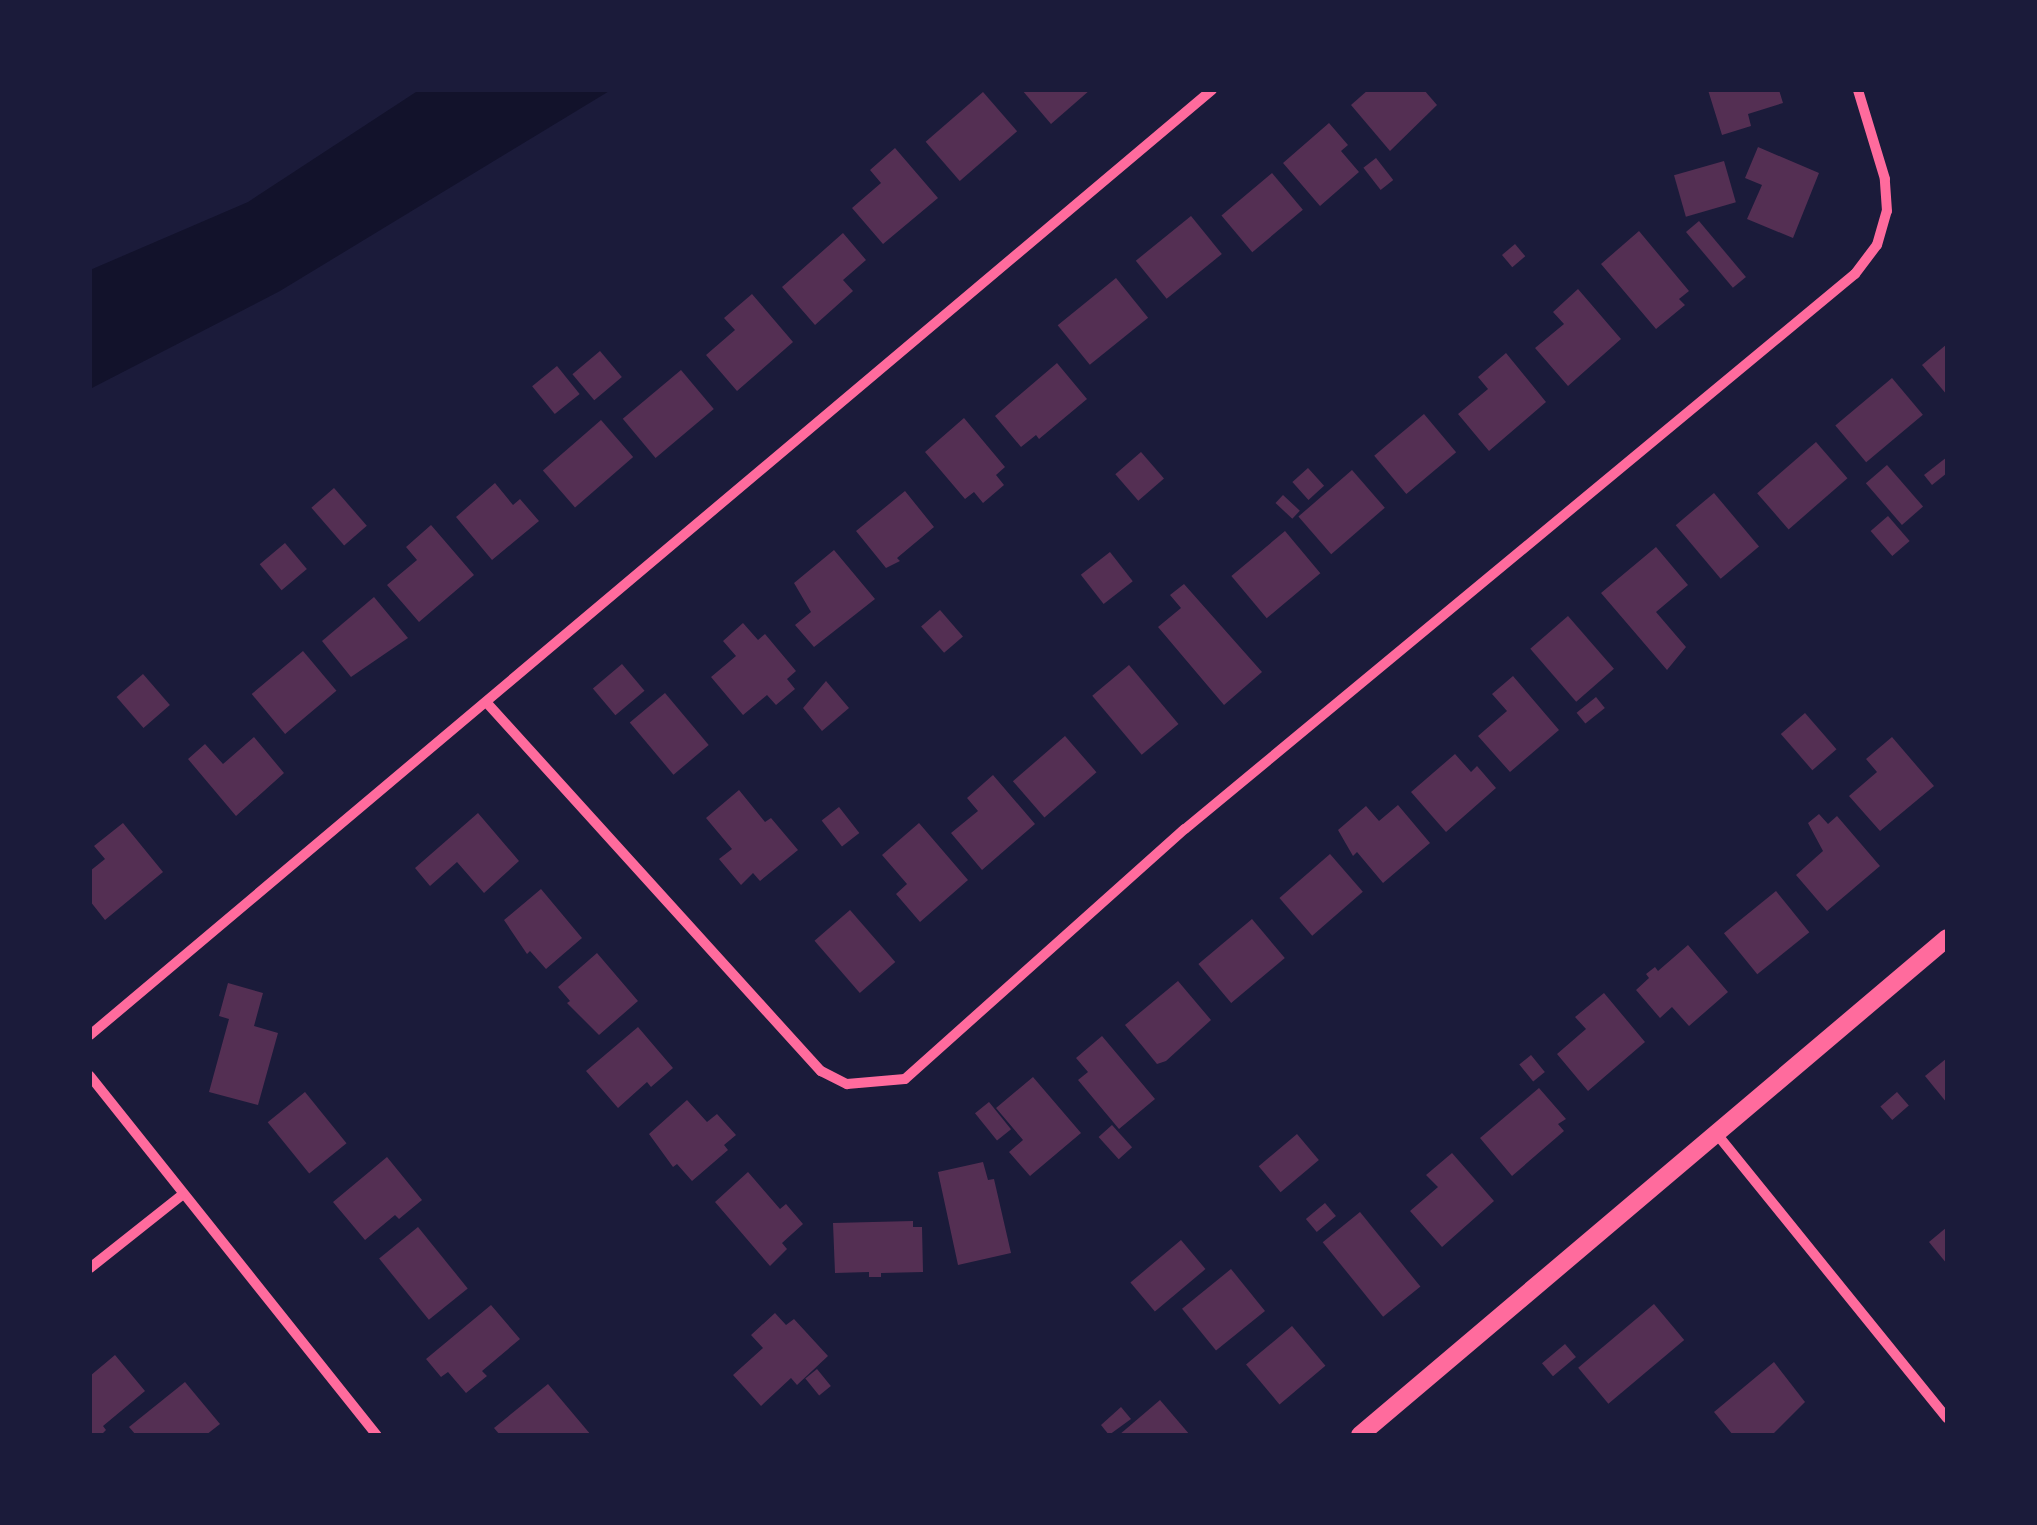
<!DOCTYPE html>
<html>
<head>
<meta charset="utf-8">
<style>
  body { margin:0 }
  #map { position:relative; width:2037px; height:1525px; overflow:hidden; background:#1b1b3a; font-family:"Asap Condensed",sans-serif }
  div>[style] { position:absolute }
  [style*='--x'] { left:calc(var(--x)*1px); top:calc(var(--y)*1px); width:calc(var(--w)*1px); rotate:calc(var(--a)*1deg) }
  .water>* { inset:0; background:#12122b }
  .building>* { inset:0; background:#542f53; transform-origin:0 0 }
  .minor>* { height:10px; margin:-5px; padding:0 5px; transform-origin:5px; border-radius:5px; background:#ff6b9d }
  .tertiary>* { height:18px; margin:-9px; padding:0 9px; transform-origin:9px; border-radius:9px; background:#ff6b9d }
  span { translate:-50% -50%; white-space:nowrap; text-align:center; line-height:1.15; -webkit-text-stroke:8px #1b1b3a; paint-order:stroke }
  .frame { position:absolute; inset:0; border:92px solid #1b1b3a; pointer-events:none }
</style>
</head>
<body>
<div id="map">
  <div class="water">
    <div style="clip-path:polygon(419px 90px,611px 90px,280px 291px,90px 389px,90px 270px,248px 202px)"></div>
  </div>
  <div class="building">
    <div style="clip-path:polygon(1022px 90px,1090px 90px,1051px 124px)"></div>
    <div style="clip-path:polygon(1368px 90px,1424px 90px,1437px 105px,1390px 151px,1351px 105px)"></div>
    <div style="clip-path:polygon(1708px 90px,1779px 90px,1783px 103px,1748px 114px,1751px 126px,1722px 135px)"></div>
    <div style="left:983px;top:92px;width:52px;height:76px;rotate:49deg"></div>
    <div style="clip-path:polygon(1329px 123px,1348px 145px,1341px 151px,1359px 172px,1320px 206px,1283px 163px)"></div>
    <div style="clip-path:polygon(1758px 147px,1819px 173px,1793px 238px,1747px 219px,1762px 185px,1745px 178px)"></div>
    <div style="clip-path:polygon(895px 148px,938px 198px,883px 244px,852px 208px,881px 183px,870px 170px)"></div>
    <div style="left:1376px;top:158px;width:28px;height:16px;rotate:52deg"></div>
    <div style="left:1724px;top:161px;width:43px;height:52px;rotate:74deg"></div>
    <div style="left:1272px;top:173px;width:48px;height:66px;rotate:50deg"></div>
    <div style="left:1191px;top:216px;width:49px;height:71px;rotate:51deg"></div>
    <div style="left:1699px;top:221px;width:73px;height:17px;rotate:50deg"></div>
    <div style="clip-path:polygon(1639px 231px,1689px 291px,1679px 299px,1685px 305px,1656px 329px,1601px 264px)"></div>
    <div style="clip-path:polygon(843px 233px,866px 260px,843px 280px,853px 291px,815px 325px,782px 287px)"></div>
    <div style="left:1515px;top:244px;width:16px;height:17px;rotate:50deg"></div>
    <div style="left:1116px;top:278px;width:51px;height:75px;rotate:51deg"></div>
    <div style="clip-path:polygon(1578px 289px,1621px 339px,1568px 386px,1535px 348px,1564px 324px,1553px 312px)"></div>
    <div style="clip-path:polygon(752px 294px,793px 342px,737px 391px,706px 355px,735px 330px,724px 318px)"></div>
    <div style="clip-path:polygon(1947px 344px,1947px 395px,1922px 365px)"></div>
    <div style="left:600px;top:351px;width:34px;height:36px;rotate:50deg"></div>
    <div style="clip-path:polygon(1506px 353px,1546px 402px,1489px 451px,1458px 414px,1488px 389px,1478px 377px)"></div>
    <div style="clip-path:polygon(1057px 363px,1087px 399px,1039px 439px,1036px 435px,1021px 447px,995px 416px)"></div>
    <div style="left:557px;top:366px;width:36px;height:32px;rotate:51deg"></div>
    <div style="left:681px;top:370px;width:51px;height:76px;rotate:50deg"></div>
    <div style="left:1892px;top:378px;width:48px;height:74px;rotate:50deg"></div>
    <div style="left:1424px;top:414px;width:50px;height:65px;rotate:50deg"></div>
    <div style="clip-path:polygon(964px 418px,1005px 467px,996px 475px,1004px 485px,983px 503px,974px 492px,965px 499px,925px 452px)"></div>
    <div style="left:601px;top:420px;width:49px;height:77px;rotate:49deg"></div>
    <div style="left:1816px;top:442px;width:48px;height:78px;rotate:49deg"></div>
    <div style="left:1141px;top:452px;width:35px;height:34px;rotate:49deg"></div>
    <div style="clip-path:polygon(1947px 457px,1947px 473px,1932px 485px,1924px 475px)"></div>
    <div style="left:1887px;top:465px;width:55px;height:28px;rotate:49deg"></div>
    <div style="left:1308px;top:468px;width:24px;height:21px;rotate:48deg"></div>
    <div style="left:1352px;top:470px;width:50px;height:71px;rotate:49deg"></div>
    <div style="clip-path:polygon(495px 483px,513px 505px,520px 499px,539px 521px,492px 560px,456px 517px)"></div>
    <div style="left:334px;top:488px;width:50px;height:30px;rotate:49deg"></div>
    <div style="clip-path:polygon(905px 491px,934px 527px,897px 558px,900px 561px,886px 568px,856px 531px)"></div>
    <div style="left:1714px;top:493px;width:70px;height:50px;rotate:50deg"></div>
    <div style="left:1283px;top:495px;width:23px;height:11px;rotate:43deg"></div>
    <div style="left:1888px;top:516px;width:33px;height:23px;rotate:49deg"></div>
    <div style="clip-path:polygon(431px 525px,474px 575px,419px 622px,387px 585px,417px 560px,406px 547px)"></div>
    <div style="left:1285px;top:531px;width:55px;height:70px;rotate:50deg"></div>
    <div style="left:285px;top:543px;width:34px;height:33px;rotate:50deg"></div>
    <div style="clip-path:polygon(1656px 547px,1688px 585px,1656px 612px,1686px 647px,1667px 670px,1601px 593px)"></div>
    <div style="clip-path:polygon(834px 550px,875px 599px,814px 647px,795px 625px,811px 612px,794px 583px)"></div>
    <div style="left:1110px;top:552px;width:37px;height:37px;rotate:52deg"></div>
    <div style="clip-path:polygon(1184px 584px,1262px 672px,1224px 705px,1158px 627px,1181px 608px,1170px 595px)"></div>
    <div style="clip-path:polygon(374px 597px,408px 638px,351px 677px,322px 641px)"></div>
    <div style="left:940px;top:610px;width:35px;height:25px;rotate:49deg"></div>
    <div style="left:1568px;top:616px;width:70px;height:50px;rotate:49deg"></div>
    <div style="clip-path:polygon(743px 623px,758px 640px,765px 634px,796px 671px,787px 679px,795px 689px,776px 705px,767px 695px,743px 715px,711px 677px,736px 656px,723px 641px)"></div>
    <div style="left:303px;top:651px;width:52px;height:67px;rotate:50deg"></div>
    <div style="left:622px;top:664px;width:35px;height:38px;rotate:50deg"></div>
    <div style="left:1129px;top:665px;width:77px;height:48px;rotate:50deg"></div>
    <div style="left:143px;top:674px;width:41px;height:35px;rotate:49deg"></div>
    <div style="clip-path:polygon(1513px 676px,1559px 730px,1510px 772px,1478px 736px,1507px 711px,1492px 694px)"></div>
    <div style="clip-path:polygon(826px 681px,849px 708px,822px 731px,803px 708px)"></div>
    <div style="left:665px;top:693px;width:68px;height:46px;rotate:50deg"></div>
    <div style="left:1596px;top:697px;width:14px;height:25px;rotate:51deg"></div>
    <div style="left:1805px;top:713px;width:48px;height:32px;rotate:49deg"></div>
    <div style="left:1065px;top:736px;width:48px;height:69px;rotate:49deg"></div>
    <div style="clip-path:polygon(254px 737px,284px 773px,236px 816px,188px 759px,205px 744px,223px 764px)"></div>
    <div style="clip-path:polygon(1892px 737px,1934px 786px,1880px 831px,1849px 796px,1877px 772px,1866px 759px)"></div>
    <div style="clip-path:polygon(1455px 754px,1471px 772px,1477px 766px,1496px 788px,1446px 832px,1411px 792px)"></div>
    <div style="clip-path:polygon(993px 775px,1035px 824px,982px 870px,951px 833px,978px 811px,967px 798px)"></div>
    <div style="clip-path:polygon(739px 790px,765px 822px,771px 818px,798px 850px,760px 881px,753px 873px,741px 885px,719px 859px,732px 849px,706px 818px)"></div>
    <div style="clip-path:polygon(1398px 805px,1430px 843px,1383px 883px,1357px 852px,1353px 856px,1338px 830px,1366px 806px,1379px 821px)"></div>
    <div style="left:839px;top:807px;width:33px;height:22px;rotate:52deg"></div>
    <div style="clip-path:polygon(478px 813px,519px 861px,484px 893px,457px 862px,430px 886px,415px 868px)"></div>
    <div style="clip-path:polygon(1819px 814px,1828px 824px,1837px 816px,1880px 866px,1827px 911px,1796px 875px,1823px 851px,1808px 823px)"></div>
    <div style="clip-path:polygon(123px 823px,163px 872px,105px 920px,90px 901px,90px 871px,105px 859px,94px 846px)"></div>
    <div style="clip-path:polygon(919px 823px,968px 880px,920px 922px,896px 894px,907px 884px,882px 855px)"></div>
    <div style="left:1330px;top:854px;width:50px;height:67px;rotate:49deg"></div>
    <div style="clip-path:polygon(541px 889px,582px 938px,546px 969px,530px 951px,527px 954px,504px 920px)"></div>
    <div style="left:1776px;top:891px;width:53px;height:67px;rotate:51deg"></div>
    <div style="left:850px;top:910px;width:69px;height:47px;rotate:49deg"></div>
    <div style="left:1252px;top:919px;width:51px;height:70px;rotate:50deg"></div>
    <div style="clip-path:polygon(1688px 945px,1728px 992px,1689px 1026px,1672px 1007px,1660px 1018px,1636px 990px,1649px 978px,1646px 974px,1655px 967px,1658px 971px)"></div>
    <div style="clip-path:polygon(597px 953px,638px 1001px,599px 1035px,567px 1003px,570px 1001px,558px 987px)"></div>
    <div style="clip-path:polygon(1178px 981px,1211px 1020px,1166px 1061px,1157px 1064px,1125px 1025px)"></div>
    <div style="clip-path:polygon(228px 983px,263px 993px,254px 1026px,278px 1033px,258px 1105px,209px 1092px,229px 1019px,219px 1016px)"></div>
    <div style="clip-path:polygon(1604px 993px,1645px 1042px,1588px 1091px,1557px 1054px,1586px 1029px,1575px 1017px)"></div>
    <div style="clip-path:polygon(638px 1027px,673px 1068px,651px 1087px,647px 1082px,618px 1108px,586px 1071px)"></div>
    <div style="clip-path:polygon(1102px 1036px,1155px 1099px,1119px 1129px,1078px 1080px,1088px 1072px,1076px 1058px)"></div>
    <div style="left:1531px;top:1055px;width:22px;height:15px;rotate:51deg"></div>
    <div style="clip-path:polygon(1947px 1058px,1947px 1103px,1925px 1076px)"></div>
    <div style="clip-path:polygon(1033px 1077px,1081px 1133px,1030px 1176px,1009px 1152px,1023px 1140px,996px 1108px)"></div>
    <div style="clip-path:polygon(1539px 1088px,1566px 1119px,1558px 1124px,1564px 1131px,1512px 1176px,1480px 1138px)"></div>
    <div style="left:305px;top:1092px;width:66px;height:48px;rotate:51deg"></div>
    <div style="left:1897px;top:1092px;width:18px;height:22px;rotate:49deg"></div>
    <div style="clip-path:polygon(687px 1100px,707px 1122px,717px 1114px,736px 1135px,724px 1145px,728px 1150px,692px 1181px,677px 1164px,673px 1167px,649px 1134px)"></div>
    <div style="left:989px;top:1102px;width:35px;height:18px;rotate:51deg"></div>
    <div style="left:1112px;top:1125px;width:30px;height:18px;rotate:48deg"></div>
    <div style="left:1297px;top:1134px;width:34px;height:50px;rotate:50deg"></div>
    <div style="clip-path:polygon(1452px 1153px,1494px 1201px,1442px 1247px,1410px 1211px,1438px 1187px,1426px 1175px)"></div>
    <div style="clip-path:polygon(387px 1157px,422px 1200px,399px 1219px,395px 1215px,365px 1240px,333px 1202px)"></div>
    <div style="clip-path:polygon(983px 1162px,988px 1180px,994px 1179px,1011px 1253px,958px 1265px,938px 1172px)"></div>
    <div style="clip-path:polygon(748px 1172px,780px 1209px,786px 1204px,803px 1224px,782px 1243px,787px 1249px,770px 1266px,715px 1202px)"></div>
    <div style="left:1325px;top:1203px;width:17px;height:25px;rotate:50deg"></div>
    <div style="left:1360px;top:1212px;width:96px;height:48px;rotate:51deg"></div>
    <div style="clip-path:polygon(913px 1221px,913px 1227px,922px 1227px,923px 1272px,881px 1273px,881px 1277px,869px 1277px,869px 1272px,835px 1273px,833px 1223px)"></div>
    <div style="left:418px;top:1227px;width:79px;height:50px;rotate:51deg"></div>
    <div style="clip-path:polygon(1947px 1227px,1947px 1264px,1929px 1242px)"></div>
    <div style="left:1181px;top:1240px;width:38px;height:66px;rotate:50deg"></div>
    <div style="left:1231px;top:1269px;width:54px;height:63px;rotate:51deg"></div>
    <div style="left:1654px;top:1304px;width:47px;height:99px;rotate:50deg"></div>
    <div style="clip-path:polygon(491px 1305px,520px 1339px,482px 1371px,487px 1376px,466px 1393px,448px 1372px,441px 1377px,426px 1359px)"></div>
    <div style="clip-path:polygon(775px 1313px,786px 1325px,794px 1319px,828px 1356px,797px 1385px,791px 1378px,761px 1406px,733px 1375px,763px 1348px,751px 1335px)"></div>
    <div style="left:1292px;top:1326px;width:52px;height:60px;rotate:50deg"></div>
    <div style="left:1565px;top:1344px;width:17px;height:30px;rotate:50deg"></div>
    <div style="clip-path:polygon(115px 1355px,145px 1391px,103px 1426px,106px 1430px,101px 1435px,90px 1435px,90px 1376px)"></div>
    <div style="clip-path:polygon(1774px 1362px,1805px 1402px,1772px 1435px,1733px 1435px,1714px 1412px)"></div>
    <div style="left:817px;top:1369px;width:22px;height:15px;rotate:51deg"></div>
    <div style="clip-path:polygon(185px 1382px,220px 1424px,206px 1435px,136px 1435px,129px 1427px)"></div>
    <div style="clip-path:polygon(548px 1384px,591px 1435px,500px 1435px,494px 1428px)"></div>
    <div style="clip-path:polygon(1160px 1400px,1190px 1435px,1119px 1435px)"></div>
    <div style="clip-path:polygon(1121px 1407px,1131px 1419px,1109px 1435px,1101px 1425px)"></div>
  </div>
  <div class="minor">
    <div style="--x:487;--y:703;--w:497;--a:47.8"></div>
    <div style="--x:821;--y:1071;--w:29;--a:27"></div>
    <div style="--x:847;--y:1084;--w:58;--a:-4.9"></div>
    <div style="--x:905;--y:1079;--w:375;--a:-41.8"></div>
    <div style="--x:1185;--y:829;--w:870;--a:-39.64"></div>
    <div style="--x:1855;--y:274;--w:36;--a:-53"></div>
    <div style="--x:1877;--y:245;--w:35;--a:-74"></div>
    <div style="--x:1887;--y:211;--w:32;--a:-94"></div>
    <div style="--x:1885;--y:179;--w:93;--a:-106.9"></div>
    <div style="--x:90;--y:1035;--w:1467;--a:-40.11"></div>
    <div style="--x:90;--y:1076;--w:460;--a:51.4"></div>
    <div style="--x:1716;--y:1133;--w:367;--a:51"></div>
    <div style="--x:90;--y:1268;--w:116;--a:-38.4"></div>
  </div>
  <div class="tertiary">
    <div style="--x:1360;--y:1435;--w:769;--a:-40.25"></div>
  </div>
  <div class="frame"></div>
</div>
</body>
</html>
